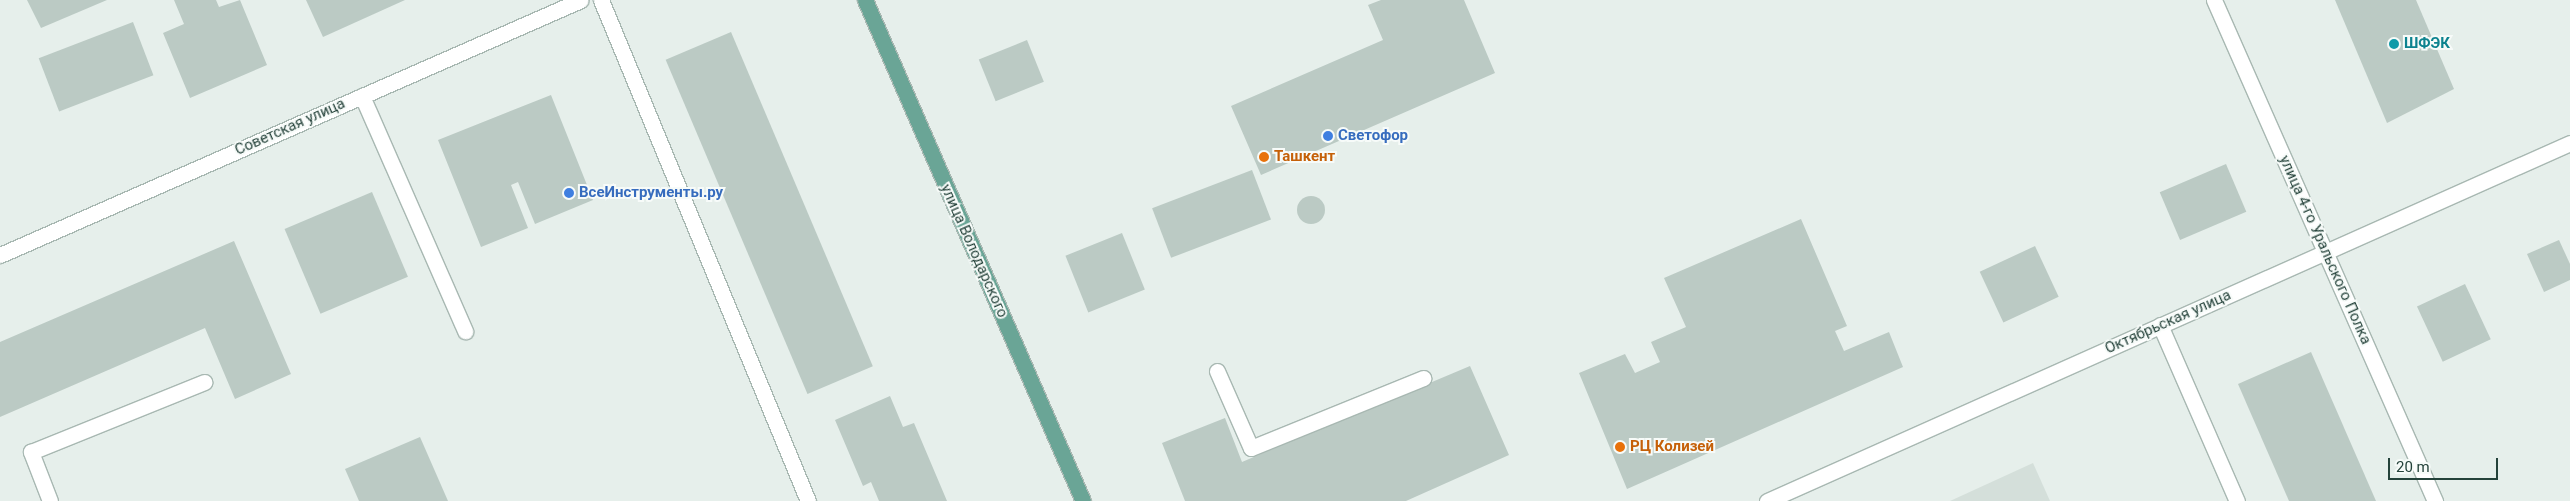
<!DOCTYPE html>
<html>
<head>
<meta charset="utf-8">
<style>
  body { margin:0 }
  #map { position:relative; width:2570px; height:501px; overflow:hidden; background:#e6efeb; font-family:Roboto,sans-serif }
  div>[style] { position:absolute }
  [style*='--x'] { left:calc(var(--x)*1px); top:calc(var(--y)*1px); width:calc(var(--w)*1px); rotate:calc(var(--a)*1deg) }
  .built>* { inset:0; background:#d4dfda }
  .building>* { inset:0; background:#bbcac4; transform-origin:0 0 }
  .round { border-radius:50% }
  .roads { filter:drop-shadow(1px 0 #a8b8b2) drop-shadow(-1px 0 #a8b8b2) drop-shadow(0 1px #a8b8b2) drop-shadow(0 -1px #a8b8b2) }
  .minor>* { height:15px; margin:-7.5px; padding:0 7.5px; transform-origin:7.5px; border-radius:7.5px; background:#fff }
  .major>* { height:15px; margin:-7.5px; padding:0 7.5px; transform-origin:7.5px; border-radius:7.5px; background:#6aa596 }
  .dots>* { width:14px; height:14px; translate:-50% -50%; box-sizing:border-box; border:2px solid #f7fbf9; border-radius:50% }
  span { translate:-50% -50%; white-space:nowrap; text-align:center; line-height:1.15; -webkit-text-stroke:4px #f7fbf9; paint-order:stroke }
  .culture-label { font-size:15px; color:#0d838f; font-weight:700 }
  .left { translate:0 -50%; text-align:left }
  .street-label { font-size:15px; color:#24423a }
  .shop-label { font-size:15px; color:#366cbe; font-weight:700 }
  .food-label { font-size:15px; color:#c56008; font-weight:700 }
  .scale { position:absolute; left:2388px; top:458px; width:110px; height:22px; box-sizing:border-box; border:2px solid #24423a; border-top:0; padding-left:6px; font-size:15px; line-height:18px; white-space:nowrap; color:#24423a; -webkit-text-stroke:4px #f7fbf9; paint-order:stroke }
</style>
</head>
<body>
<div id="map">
  <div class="built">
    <div style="clip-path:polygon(2033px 463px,2050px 501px,1950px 501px)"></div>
  </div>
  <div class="building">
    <div style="clip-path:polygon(27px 0,107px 0,41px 28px)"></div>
    <div style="clip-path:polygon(174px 0,216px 0,219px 7px,240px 0,267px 65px,190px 98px,163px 33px,184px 24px)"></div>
    <div style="clip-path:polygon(306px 0,405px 0,323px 37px)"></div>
    <div style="clip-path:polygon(1381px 0,1464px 0,1495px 73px,1261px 175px,1231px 106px,1383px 40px,1368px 5px)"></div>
    <div style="clip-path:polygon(2335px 0,2416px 0,2454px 89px,2387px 123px)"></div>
    <div style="left:133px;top:22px;width:57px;height:101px;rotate:69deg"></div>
    <div style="left:731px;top:32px;width:363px;height:71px;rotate:67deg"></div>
    <div style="left:1027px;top:40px;width:45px;height:52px;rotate:68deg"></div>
    <div style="clip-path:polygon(551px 95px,593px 200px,535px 224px,518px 182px,511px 185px,528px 228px,481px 247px,438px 140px)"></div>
    <div style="left:2226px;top:164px;width:52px;height:72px;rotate:67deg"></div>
    <div style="left:1252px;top:170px;width:53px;height:107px;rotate:69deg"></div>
    <div style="left:372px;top:192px;width:92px;height:95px;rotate:67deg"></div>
    <div class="round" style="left:1297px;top:196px;width:28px;height:28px"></div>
    <div style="clip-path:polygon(1801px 219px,1847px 326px,1835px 331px,1844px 351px,1889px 332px,1903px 367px,1627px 489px,1579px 373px,1625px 354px,1635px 373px,1660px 362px,1651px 342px,1686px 327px,1664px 278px)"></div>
    <div style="left:1122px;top:233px;width:61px;height:61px;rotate:68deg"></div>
    <div style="clip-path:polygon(2559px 240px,2570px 264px,2570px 280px,2544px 292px,2527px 254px)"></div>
    <div style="clip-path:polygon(234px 241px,291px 374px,235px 399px,205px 328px,0 417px,0 342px)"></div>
    <div style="left:2035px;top:246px;width:56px;height:61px;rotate:65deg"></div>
    <div style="left:2465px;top:284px;width:61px;height:53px;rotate:65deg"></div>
    <div style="clip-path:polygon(2311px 352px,2376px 501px,2289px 501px,2238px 384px)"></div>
    <div style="clip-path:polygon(1470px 366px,1509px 455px,1406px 501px,1185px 501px,1162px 443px,1225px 418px,1242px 462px)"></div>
    <div style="clip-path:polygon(890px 396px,903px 427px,914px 423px,947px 501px,879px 501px,871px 482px,863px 486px,835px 420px)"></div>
    <div style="clip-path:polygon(420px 437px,448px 501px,359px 501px,345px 469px)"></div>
  </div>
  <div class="roads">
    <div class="minor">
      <div style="--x:601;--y:0;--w:542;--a:67.55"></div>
      <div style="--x:2214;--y:0;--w:548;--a:66.2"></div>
      <div style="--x:362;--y:96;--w:257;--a:66.3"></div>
      <div style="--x:0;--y:255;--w:634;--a:-23.7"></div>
      <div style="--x:2160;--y:325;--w:192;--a:66.4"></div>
      <div style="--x:1217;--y:371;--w:84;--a:66.2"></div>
      <div style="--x:1251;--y:448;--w:186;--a:-22.1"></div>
      <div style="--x:50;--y:501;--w:53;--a:-111.2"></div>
      <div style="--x:31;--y:452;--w:187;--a:-22"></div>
      <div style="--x:1767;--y:501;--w:879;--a:-24.03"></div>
    </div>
    <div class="major">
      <div style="--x:865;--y:0;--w:546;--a:66.48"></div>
    </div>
  </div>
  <div class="dots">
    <div style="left:2394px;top:44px;background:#0f9aa8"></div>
    <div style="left:1328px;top:136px;background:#3f7fe0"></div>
    <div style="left:1264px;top:157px;background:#e8710a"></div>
    <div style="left:569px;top:193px;background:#3f7fe0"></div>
    <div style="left:1620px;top:447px;background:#e8710a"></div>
  </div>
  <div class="culture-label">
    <span class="left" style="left:2404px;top:44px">ШФЭК</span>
  </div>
  <div class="street-label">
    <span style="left:290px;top:127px;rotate:-24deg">Советская улица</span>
    <span style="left:2325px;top:250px;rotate:66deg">улица 4-го Уральского Полка</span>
    <span style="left:974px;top:251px;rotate:66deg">улица Володарского</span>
    <span style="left:2168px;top:322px;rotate:-24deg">Октябрьская улица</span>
  </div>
  <div class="shop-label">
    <span class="left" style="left:1338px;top:136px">Светофор</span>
    <span class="left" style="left:579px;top:193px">ВсеИнструменты.ру</span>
  </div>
  <div class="food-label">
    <span class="left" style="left:1274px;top:157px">Ташкент</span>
    <span class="left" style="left:1630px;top:447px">РЦ Колизей</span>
  </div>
  <div class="scale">20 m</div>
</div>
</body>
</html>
